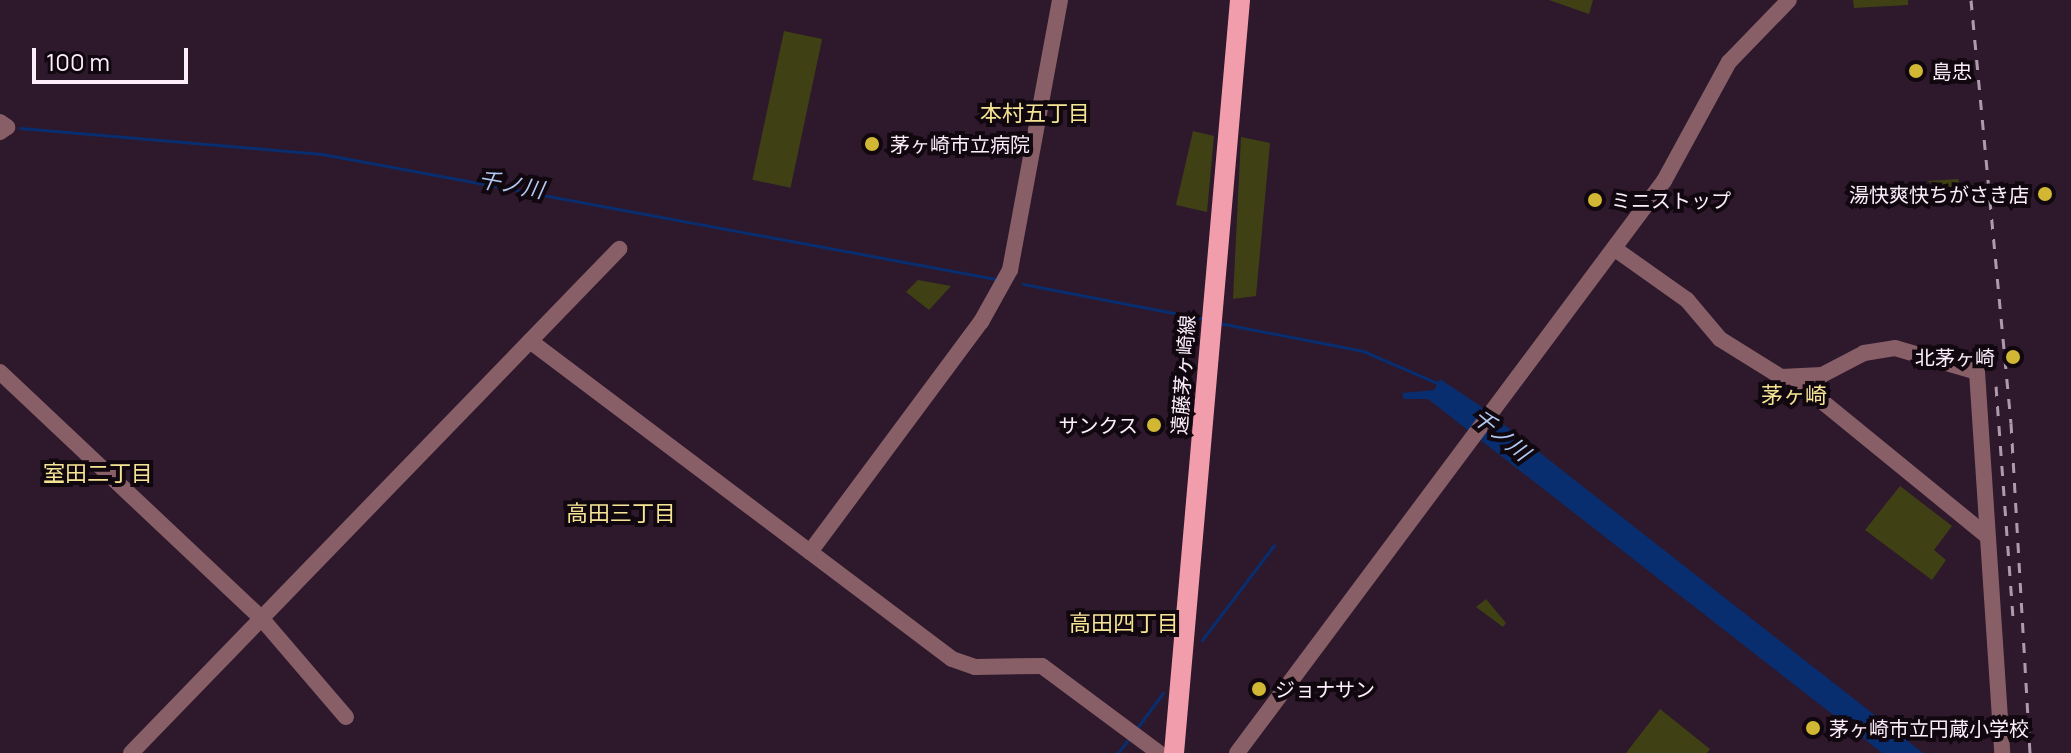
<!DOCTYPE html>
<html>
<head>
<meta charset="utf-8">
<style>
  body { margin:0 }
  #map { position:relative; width:2071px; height:753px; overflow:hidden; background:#2d182c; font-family:Manrope,"Noto Sans JP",sans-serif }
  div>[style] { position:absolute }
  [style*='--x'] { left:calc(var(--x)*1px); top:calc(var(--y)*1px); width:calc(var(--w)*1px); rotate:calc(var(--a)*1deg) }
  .green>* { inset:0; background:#3f4115; transform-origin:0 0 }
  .water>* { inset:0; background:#082e6f }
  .stream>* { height:3px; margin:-1.5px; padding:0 1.5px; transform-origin:1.5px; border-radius:1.5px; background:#082e6f }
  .minor>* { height:16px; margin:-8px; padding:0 8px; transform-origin:8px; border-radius:8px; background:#885f66 }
  .major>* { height:20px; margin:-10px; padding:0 10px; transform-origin:10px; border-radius:10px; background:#f29dac }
  .rail>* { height:3px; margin-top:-1.5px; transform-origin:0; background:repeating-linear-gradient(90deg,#ad9bac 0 10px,transparent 0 20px) }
  .dots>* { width:22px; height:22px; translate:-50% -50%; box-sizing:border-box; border:4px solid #10070f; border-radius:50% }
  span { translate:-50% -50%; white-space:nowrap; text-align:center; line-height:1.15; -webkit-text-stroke:8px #10070f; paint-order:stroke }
  .poi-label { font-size:20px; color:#fdeefc }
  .left { translate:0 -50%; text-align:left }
  .right { translate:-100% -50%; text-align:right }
  .street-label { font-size:20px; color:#fdeefc }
  .neighbourhood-label { font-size:22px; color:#f6e495 }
  .water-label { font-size:22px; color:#b1c8ef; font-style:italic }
  .scale { position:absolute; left:32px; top:48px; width:156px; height:36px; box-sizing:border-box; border:4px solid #fdeefc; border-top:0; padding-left:10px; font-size:24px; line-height:28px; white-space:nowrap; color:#fdeefc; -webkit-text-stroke:6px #10070f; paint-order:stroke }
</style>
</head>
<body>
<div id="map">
  <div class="green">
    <div style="clip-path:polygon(1549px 0,1593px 0,1589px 14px)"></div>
    <div style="clip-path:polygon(1853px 0,1908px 0,1908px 5px,1854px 8px)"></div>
    <div style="left:784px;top:31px;width:39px;height:152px;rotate:12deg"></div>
    <div style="clip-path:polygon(1193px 131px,1214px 136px,1207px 212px,1176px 205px)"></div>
    <div style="clip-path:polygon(1241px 137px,1270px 143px,1256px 296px,1233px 299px)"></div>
    <div style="clip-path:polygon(1958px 179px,1963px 201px,1927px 181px)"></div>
    <div style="clip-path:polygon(918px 280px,951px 286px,929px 310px,906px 292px)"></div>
    <div style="clip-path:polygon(1900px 486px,1952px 526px,1934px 550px,1946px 560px,1932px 580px,1865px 530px)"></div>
    <div style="clip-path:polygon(1486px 599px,1506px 623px,1503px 627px,1476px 607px)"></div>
    <div style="clip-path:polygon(1660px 709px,1710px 749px,1707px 753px,1626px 753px)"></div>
  </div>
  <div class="water">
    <div style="clip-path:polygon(1440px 379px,1479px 405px,1923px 753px,1882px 753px,1428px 399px,1404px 399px,1402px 393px,1434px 390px)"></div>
  </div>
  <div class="stream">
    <div style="--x:20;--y:128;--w:303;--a:4.9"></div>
    <div style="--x:322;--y:154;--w:685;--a:10.51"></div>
    <div style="--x:1023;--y:284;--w:184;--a:10.9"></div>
    <div style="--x:1219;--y:323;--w:147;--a:11"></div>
    <div style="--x:1363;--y:351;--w:86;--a:23.3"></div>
    <div style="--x:1202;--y:640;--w:119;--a:-52.8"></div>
    <div style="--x:1137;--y:728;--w:44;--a:-53.4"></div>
    <div style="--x:1118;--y:753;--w:20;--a:-53"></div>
  </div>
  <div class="minor">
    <div style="--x:0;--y:122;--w:9;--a:36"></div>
    <div style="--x:7;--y:127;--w:9;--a:144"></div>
    <div style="--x:1615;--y:249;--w:88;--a:35.3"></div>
    <div style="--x:1687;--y:300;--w:51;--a:49.8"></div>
    <div style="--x:1720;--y:339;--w:72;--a:31.9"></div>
    <div style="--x:1781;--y:377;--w:41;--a:-2.8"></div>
    <div style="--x:1822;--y:375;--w:47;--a:-27.6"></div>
    <div style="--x:1864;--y:353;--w:31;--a:-9"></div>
    <div style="--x:1895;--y:348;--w:85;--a:16.3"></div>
    <div style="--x:1977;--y:372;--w:382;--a:86.2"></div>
    <div style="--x:530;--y:341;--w:528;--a:37"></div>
    <div style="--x:952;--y:659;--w:24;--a:19"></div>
    <div style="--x:975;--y:667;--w:67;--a:-0.9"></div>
    <div style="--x:1042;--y:666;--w:146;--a:36.6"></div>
    <div style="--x:0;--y:372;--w:360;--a:43.3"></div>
    <div style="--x:262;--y:619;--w:129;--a:49.4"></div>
    <div style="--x:1797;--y:381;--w:244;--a:39.2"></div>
    <div style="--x:810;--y:552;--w:287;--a:-53.4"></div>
    <div style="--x:981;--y:322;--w:60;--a:-60.9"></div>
    <div style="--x:1010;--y:270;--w:275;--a:-79.5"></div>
    <div style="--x:131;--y:753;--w:702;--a:-45.92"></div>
    <div style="--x:1237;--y:753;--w:714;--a:-53.26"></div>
    <div style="--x:1664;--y:181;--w:136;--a:-61.4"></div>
    <div style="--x:1729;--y:62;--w:86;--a:-45.9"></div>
  </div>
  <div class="major">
    <div style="--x:1174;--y:753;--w:756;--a:-84.99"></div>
  </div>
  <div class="rail">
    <div style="--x:1971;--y:0;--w:425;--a:84.6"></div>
    <div style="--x:2011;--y:423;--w:331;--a:86.7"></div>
    <div style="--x:1996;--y:386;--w:233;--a:85.8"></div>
  </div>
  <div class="dots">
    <div style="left:1916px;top:71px;background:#d2b735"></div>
    <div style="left:872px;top:144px;background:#d2b735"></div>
    <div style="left:2045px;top:194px;background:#d2b735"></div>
    <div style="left:1595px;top:200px;background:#d2b735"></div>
    <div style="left:2013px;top:357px;background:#d2b735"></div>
    <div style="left:1154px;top:425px;background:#d2b735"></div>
    <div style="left:1259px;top:689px;background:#d2b735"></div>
    <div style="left:1813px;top:728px;background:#d2b735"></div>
  </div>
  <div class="poi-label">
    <span class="left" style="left:1932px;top:71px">島忠</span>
    <span class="left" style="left:890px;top:144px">茅ヶ崎市立病院</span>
    <span class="right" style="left:2029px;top:194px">湯快爽快ちがさき店</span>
    <span class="left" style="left:1611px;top:200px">ミニストップ</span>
    <span class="right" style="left:1995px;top:357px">北茅ヶ崎</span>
    <span class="right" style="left:1138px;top:425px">サンクス</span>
    <span class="left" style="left:1275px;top:689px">ジョナサン</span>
    <span class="left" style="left:1829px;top:728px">茅ヶ崎市立円蔵小学校</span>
  </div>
  <div class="street-label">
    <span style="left:1183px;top:375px;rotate:-86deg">遠藤茅ヶ崎線</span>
  </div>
  <div class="neighbourhood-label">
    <span style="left:1035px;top:114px">本村五丁目</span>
    <span style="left:1794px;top:396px">茅ヶ崎</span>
    <span style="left:98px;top:474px">室田二丁目</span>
    <span style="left:621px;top:514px">高田三丁目</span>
    <span style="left:1124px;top:624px">高田四丁目</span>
  </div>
  <div class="water-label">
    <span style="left:511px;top:185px;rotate:10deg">千ノ川</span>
    <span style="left:1501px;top:435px;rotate:40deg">千ノ川</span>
  </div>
  <div class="scale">100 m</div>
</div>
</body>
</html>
